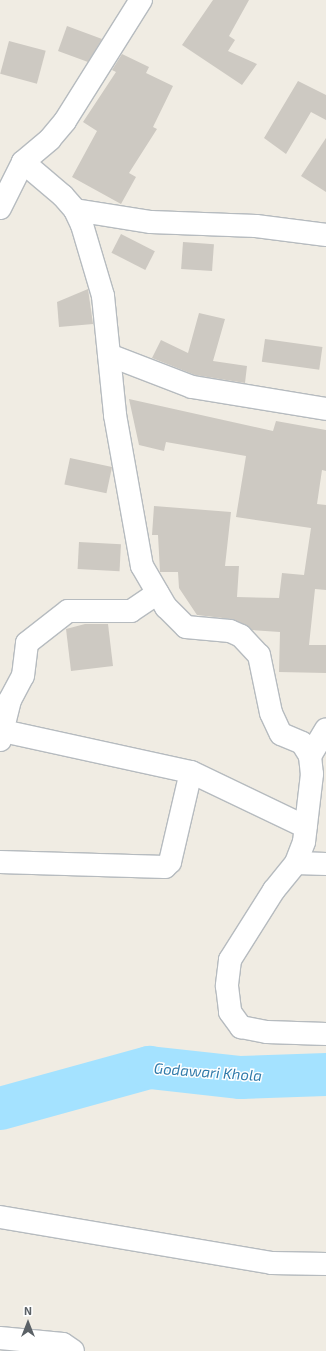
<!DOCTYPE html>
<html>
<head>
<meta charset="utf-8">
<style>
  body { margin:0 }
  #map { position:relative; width:326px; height:1351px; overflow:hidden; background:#f0ece3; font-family:"Exo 2",sans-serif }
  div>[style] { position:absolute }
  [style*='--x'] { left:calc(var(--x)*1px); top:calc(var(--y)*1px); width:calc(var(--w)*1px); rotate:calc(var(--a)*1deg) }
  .river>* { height:43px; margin:-21.5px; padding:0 21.5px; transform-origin:21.5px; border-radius:21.5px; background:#a4e2ff }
  .building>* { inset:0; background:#cdc9c2; transform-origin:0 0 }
  .roads { filter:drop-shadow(1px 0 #b6bbbf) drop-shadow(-1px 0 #b6bbbf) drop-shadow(0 1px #b6bbbf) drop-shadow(0 -1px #b6bbbf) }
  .street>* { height:22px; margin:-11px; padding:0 11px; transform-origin:11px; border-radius:11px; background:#fff }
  span { translate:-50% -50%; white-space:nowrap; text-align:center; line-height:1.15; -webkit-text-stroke:3px #fff; paint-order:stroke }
  .water-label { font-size:15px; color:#317baa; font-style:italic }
  .north { position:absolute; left:8px; top:1303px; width:40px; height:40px; -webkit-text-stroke:3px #fff; paint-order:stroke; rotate:0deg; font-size:11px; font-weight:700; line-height:16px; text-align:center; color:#5b6166 }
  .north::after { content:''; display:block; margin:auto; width:14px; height:18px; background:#5b6166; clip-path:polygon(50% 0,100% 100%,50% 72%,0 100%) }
</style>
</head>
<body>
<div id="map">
  <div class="river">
    <div style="--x:0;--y:1108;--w:155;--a:-15.4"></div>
    <div style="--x:149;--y:1067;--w:92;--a:6.3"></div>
    <div style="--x:240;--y:1077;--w:86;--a:-2"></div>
  </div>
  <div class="building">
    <div style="clip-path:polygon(213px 0,249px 0,229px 36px,235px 40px,228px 51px,257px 64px,242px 85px,182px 45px)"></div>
    <div style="clip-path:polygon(67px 26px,102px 39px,88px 62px,58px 51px)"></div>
    <div style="left:9px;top:41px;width:38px;height:34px;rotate:15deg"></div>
    <div style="clip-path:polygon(122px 54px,149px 67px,146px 73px,173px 86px,153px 127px,157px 129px,129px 173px,136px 177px,121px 204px,72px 177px,97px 131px,83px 122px,116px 72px,112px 70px)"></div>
    <div style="clip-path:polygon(298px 81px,326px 95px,326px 120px,311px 112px,286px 154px,264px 138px)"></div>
    <div style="clip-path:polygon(326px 138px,326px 192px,301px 176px)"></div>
    <div style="left:121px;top:234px;width:38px;height:21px;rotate:27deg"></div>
    <div style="left:183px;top:242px;width:31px;height:27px;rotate:4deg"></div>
    <div style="clip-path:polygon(88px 289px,93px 324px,59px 327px,57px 302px)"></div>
    <div style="clip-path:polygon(199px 313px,225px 319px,213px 361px,247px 366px,245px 383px,195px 375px,152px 358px,161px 340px,188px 353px)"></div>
    <div style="left:265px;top:339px;width:58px;height:23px;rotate:8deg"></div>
    <div style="clip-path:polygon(129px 399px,273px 431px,276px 421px,326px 430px,326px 471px,322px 470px,317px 504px,326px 505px,326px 590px,315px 589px,309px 645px,326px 645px,326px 673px,279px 672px,280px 632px,252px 630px,231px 619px,197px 615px,179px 588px,178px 572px,160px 572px,158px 535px,152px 535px,154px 506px,231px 512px,225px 566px,239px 566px,237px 597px,279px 598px,282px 573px,304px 575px,311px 528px,236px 517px,246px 456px,166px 442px,164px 451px,139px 445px)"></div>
    <div style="left:70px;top:458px;width:43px;height:27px;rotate:12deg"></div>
    <div style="left:79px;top:542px;width:42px;height:27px;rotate:3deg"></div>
    <div style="clip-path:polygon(85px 624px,108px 624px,113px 666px,71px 671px,66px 629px)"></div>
  </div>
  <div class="roads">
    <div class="street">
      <div style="--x:23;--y:162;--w:52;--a:40.4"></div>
      <div style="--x:63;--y:196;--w:18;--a:49"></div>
      <div style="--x:75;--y:210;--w:17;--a:65"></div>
      <div style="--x:82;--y:225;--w:74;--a:73.5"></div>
      <div style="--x:103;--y:296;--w:120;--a:84.2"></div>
      <div style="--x:115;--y:415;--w:153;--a:79.9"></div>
      <div style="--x:142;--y:566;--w:48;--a:59.7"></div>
      <div style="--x:166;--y:607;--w:28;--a:45"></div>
      <div style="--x:186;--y:627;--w:44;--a:5.2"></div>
      <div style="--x:230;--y:631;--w:12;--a:24"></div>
      <div style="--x:241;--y:636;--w:26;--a:47"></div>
      <div style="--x:259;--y:655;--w:59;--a:78.3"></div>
      <div style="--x:271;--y:713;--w:23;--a:65"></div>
      <div style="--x:281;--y:734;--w:23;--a:23"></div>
      <div style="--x:302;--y:743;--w:15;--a:58"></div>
      <div style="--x:310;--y:756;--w:18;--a:84"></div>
      <div style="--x:312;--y:774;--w:68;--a:96.7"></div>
      <div style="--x:304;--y:842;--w:22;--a:111"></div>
      <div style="--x:296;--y:863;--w:35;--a:129"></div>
      <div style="--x:274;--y:890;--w:83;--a:122.2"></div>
      <div style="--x:230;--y:960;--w:26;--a:97"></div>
      <div style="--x:227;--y:986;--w:26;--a:83"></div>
      <div style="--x:230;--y:1012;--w:19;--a:54"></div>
      <div style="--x:241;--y:1027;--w:26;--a:11"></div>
      <div style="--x:267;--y:1032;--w:59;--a:1.9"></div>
      <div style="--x:0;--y:208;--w:51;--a:-63.4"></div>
      <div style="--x:23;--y:162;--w:35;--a:-40"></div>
      <div style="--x:50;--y:139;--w:23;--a:-50"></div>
      <div style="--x:65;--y:121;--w:143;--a:-57.9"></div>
      <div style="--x:75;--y:210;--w:77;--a:9"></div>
      <div style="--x:151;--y:222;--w:105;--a:2.2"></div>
      <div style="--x:256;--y:226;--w:71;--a:7.3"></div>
      <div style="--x:109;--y:355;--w:89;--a:21.1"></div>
      <div style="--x:192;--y:387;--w:136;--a:9.3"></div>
      <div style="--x:3;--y:731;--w:192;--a:12.3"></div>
      <div style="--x:191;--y:772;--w:127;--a:25.6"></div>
      <div style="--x:0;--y:740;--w:41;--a:-76"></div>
      <div style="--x:10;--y:700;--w:27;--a:-62"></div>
      <div style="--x:23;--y:676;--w:33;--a:-83"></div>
      <div style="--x:27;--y:643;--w:52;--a:-38"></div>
      <div style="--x:68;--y:611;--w:63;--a:0"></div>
      <div style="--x:131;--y:611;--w:32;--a:-34"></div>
      <div style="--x:310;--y:756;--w:31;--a:-59"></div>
      <div style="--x:0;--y:862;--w:165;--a:1.7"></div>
      <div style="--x:165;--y:867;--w:7;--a:-45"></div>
      <div style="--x:170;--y:862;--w:92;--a:-76.9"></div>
      <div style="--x:296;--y:863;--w:30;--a:2"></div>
      <div style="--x:0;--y:1217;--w:276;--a:9.6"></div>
      <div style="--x:272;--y:1263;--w:54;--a:1.1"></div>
      <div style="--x:0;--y:1338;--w:63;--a:5.4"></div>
      <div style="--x:63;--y:1344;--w:12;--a:35"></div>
    </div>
  </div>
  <div class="water-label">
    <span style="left:208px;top:1072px;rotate:4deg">Godawari Khola</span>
  </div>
  <div class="north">N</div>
</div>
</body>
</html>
